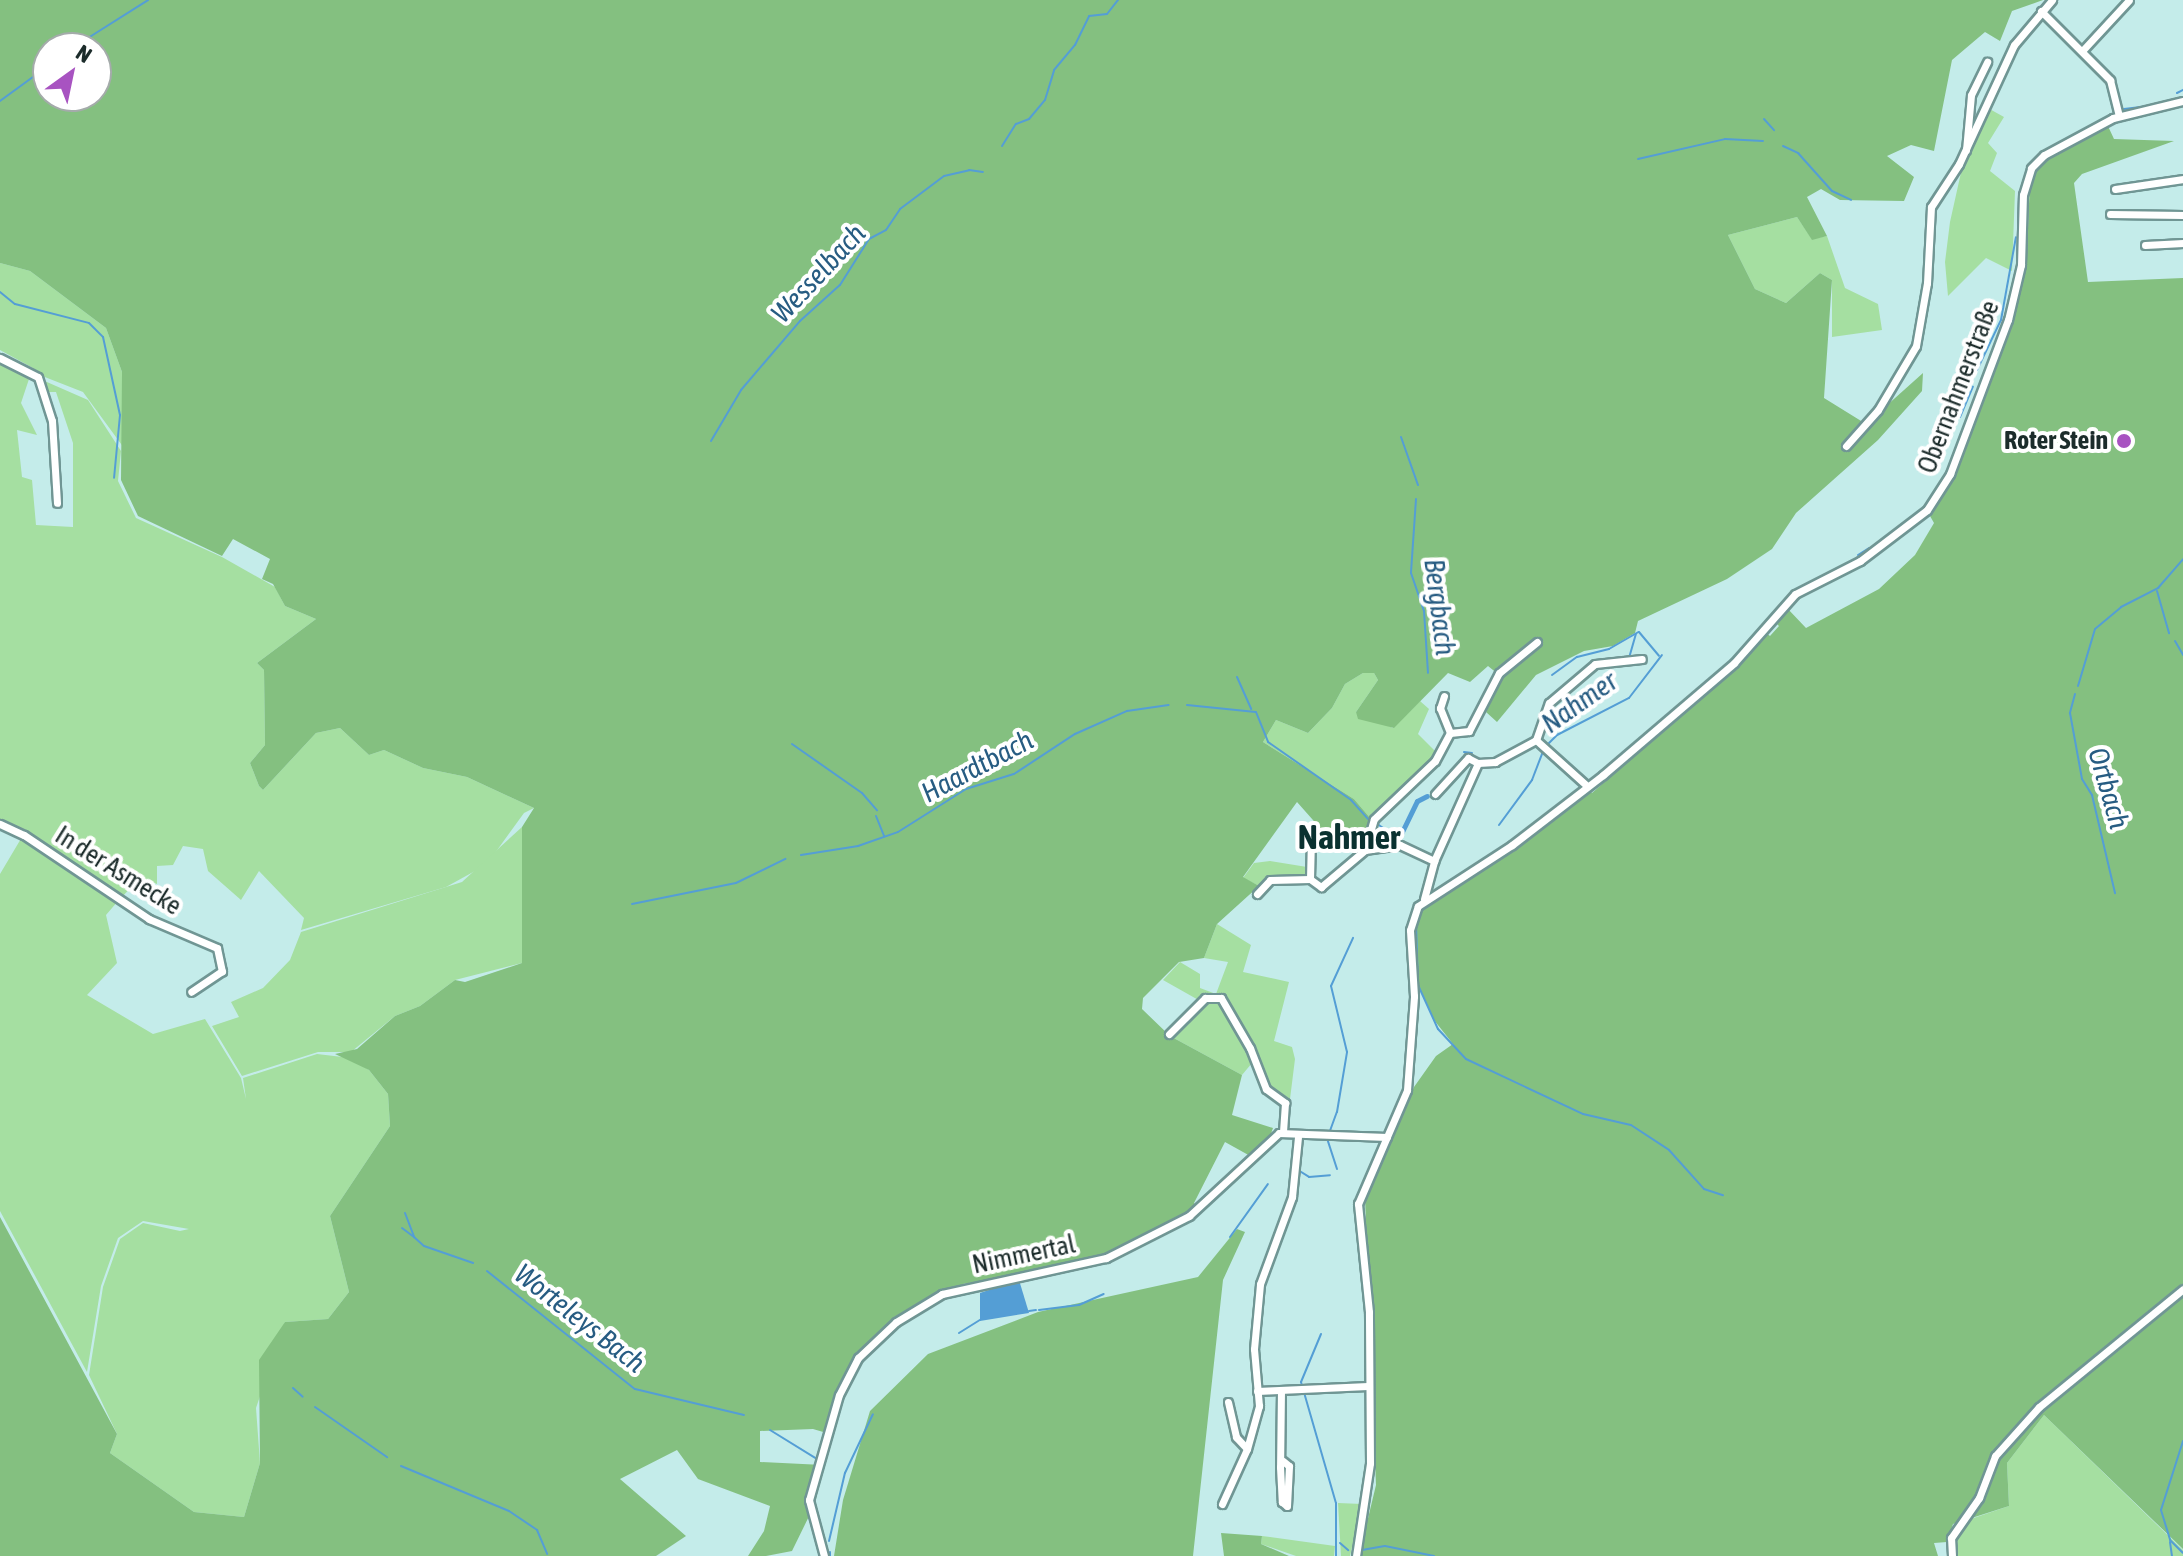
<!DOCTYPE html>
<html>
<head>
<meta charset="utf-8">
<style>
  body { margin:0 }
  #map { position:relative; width:2183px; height:1556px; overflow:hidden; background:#c4ecea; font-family:"Asap Condensed",sans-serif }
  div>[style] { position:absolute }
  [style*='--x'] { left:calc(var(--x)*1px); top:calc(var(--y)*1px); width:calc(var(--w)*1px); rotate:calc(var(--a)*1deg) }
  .green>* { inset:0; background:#a5dfa1 }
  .forest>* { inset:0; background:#84c080 }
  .water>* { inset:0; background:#549ed5 }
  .stream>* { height:2px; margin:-1px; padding:0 1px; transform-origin:1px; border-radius:1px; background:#549ed5 }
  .canal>* { height:5px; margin:-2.5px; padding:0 2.5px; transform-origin:2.5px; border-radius:2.5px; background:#549ed5 }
  .roads { filter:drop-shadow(2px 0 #709694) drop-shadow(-2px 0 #709694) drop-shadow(0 2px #709694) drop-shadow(0 -2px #709694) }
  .minor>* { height:7px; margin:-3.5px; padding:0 3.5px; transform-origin:3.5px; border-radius:3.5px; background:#fff }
  .dots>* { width:22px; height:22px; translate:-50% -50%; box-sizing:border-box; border:4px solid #fff; border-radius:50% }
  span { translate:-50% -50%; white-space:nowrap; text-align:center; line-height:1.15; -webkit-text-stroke:8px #fff; paint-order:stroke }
  .street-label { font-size:26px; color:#1c2c2b }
  .poi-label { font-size:26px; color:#1c2c2b; font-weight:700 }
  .right { translate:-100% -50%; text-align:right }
  .water-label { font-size:28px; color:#275c82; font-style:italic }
  .district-label { font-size:34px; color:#0a3130; font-weight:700 }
  .north { position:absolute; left:32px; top:32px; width:80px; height:80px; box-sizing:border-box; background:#fff; border:2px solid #a4abaa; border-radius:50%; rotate:33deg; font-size:22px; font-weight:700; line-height:32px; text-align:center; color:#1c2c2b }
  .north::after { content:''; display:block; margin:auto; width:28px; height:36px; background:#a853c1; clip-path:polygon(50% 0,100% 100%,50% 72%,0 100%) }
</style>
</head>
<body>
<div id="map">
  <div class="green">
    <div style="clip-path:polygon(1986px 107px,2004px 117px,1988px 143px,1997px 153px,1990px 171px,2015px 191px,2012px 271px,1986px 258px,1948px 296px,1945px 262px,1950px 222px,1966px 150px)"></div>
    <div style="clip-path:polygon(1797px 217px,1812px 239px,1827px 236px,1845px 288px,1878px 304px,1882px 330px,1832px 337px,1832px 280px,1820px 273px,1786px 303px,1755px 289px,1728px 235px)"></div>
    <div style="clip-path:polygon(0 263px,30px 271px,106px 328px,122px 372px,124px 448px,83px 392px,32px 372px,33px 368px,0 350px)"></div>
    <div style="clip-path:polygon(0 361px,30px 376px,21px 403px,37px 435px,17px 430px,22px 477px,32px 480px,36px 525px,73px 527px,73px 443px,56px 392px,44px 392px,40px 379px,88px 400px,121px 451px,118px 481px,136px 518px,222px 557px,275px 587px,285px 606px,316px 619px,257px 663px,264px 670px,265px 745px,250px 763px,259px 786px,263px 790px,316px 733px,340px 728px,369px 755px,384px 750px,423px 768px,467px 777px,534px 808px,524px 813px,495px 853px,475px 871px,446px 887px,301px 930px,304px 918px,259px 871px,241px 900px,208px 871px,203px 849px,183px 846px,173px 865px,157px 866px,157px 884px,140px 878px,120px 899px,0 823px)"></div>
    <div style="clip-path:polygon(1363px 673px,1374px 673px,1378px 680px,1356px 712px,1393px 728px,1420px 701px,1429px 709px,1418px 734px,1435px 751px,1432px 761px,1371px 819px,1354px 799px,1263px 742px,1276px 720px,1308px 733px,1332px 708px,1345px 684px)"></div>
    <div style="clip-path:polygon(522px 827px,522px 963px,455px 980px,420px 1006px,395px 1016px,351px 1052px,318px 1052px,242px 1076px,212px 1026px,239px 1017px,231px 1002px,263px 988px,290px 960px,301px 932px,462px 882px)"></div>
    <div style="clip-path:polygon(22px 837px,118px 901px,106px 915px,117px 963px,87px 995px,153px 1034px,205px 1019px,241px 1078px,246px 1099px,243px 1078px,317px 1054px,351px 1058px,369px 1070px,388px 1094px,390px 1126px,330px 1216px,349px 1292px,328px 1319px,285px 1322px,256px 1408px,260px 1463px,244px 1517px,194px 1512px,110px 1453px,117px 1434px,89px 1375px,103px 1287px,120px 1239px,143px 1223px,180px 1231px,189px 1229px,143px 1221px,118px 1238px,101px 1286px,87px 1372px,0 1211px,0 874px)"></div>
    <div style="clip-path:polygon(1270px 861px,1307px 867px,1307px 877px,1269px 878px,1259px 886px,1243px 878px,1254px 863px)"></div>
    <div style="clip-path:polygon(1217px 924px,1251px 945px,1243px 972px,1289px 982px,1274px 1041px,1292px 1047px,1295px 1059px,1290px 1099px,1268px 1085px,1257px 1057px,1242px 1075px,1170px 1036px,1202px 1002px,1163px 980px,1180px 962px,1200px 974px,1200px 988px,1216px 994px,1228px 962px,1204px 958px)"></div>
    <div style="clip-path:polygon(2044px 1415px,2183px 1550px,2183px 1556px,1955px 1556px,1955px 1535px,1962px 1522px,2009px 1506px,2007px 1463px)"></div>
    <div style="clip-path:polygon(1338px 1503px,1362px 1504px,1350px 1556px,1341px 1556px)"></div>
    <div style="clip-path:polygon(1262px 1536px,1335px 1546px,1334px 1556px,1296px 1556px,1261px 1544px)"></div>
  </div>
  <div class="forest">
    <div style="clip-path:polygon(evenodd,0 0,2043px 0,2012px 11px,2000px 41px,1985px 32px,1952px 60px,1934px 151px,1911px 145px,1887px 156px,1914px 177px,1904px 201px,1840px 200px,1821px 189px,1807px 197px,1827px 236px,1812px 240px,1797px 217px,1728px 235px,1755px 289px,1786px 303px,1820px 273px,1832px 280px,1824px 398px,1866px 424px,1923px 373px,1922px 391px,1878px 440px,1796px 513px,1772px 549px,1727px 579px,1638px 621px,1635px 633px,1613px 646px,1584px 651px,1536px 675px,1497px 722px,1486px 712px,1503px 678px,1488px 666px,1470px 682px,1448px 673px,1394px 728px,1358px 719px,1356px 712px,1378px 680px,1374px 673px,1363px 673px,1345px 684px,1332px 708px,1308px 733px,1276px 720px,1263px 742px,1354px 799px,1371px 819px,1353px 851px,1328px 837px,1297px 802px,1243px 877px,1259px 886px,1217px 924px,1204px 958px,1179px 962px,1143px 998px,1142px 1009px,1170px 1036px,1242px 1075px,1232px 1115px,1273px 1128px,1268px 1142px,1252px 1157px,1225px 1142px,1194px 1203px,1198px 1209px,1106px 1258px,963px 1284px,895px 1320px,846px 1374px,830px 1434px,813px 1429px,760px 1431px,760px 1462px,823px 1465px,815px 1504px,792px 1551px,766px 1556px,748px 1556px,764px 1531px,770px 1506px,698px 1479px,677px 1450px,620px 1479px,686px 1536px,656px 1556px,0 1556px,0 1217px,117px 1434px,110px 1453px,194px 1512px,244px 1517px,260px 1463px,259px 1360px,285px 1322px,328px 1319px,349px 1292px,330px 1216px,390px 1126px,388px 1094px,369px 1070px,335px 1054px,357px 1049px,395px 1016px,420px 1006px,455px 980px,465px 982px,522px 963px,522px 827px,534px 808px,467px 777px,423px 768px,384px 750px,369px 755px,340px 728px,316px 733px,263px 790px,259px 786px,250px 763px,265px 745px,264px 670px,257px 663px,316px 619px,285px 606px,273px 584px,262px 579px,270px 559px,233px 539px,222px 556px,138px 516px,121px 480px,122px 372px,106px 328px,30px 271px,0 263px,0 0,79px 38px,91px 41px,83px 48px,96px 48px,96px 96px,48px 96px,48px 48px,68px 48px,79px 38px)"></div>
    <div style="clip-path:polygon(2107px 124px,2114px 139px,2174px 141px,2082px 174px,2074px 183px,2088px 282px,2183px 278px,2183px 1549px,2044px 1415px,2007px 1463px,2009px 1506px,1953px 1524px,1947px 1542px,1934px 1543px,1938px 1556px,1359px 1556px,1376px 1485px,1365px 1198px,1414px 1087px,1436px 1056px,1453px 1044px,1434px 1020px,1419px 987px,1415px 928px,1422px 910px,1536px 834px,1588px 789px,1592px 793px,1738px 664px,1764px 631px,1770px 636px,1779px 626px,1774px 621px,1787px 608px,1806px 628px,1879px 589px,1915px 555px,1934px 523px,1930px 516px,1955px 471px,2016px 305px,2027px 252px,2030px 180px,2044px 160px)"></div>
    <div style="clip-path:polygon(1237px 1229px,1245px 1232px,1223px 1280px,1193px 1556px,834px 1556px,843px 1500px,870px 1411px,928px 1354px,1038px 1312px,1198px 1277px)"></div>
    <div style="clip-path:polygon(1221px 1533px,1262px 1536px,1261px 1544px,1289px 1556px,1224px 1556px)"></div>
  </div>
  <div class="water">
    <div style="clip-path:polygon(1019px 1280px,1029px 1313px,980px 1321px,980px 1293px)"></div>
  </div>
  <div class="stream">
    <div style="--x:88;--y:38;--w:71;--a:-32.3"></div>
    <div style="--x:2177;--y:93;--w:7;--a:-27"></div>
    <div style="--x:0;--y:101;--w:59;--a:-36.1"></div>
    <div style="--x:2124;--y:109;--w:23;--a:-7"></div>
    <div style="--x:1764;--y:119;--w:15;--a:48"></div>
    <div style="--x:1002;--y:146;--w:26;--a:-58"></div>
    <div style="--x:1016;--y:124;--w:14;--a:-21"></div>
    <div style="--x:1029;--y:119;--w:25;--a:-50"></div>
    <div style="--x:1045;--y:100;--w:31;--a:-73"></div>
    <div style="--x:1054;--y:70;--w:33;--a:-50"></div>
    <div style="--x:1075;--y:45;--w:32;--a:-64"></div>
    <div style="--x:1089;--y:16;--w:18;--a:-6"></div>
    <div style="--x:1107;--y:14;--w:18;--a:-52"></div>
    <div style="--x:1783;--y:146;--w:17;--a:25"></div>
    <div style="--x:1798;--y:153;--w:51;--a:48.2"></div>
    <div style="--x:1832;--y:191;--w:21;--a:25"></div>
    <div style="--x:1638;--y:159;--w:89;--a:-12.9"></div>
    <div style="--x:1725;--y:139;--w:38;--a:3"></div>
    <div style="--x:0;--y:292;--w:19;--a:39"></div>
    <div style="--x:15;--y:304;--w:76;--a:14.4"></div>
    <div style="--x:89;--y:323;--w:20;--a:45"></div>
    <div style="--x:103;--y:337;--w:80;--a:77.7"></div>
    <div style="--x:120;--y:415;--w:63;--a:95.4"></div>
    <div style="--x:1977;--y:370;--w:55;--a:-64.4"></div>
    <div style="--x:2001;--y:320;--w:84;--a:-79.8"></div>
    <div style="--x:1960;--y:417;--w:33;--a:-67"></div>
    <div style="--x:1401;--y:437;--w:51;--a:70.5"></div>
    <div style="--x:711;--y:441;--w:59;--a:-59.5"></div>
    <div style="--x:741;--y:390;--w:91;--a:-49.5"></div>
    <div style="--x:800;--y:321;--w:54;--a:-42"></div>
    <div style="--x:840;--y:285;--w:54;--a:-57.8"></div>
    <div style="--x:869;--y:239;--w:19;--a:-28"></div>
    <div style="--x:886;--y:230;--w:25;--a:-56"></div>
    <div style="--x:900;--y:209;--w:55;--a:-36.9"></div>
    <div style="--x:944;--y:176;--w:26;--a:-13"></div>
    <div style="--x:969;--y:170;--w:14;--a:8"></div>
    <div style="--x:1416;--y:499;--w:74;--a:93.9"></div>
    <div style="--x:1411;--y:573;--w:40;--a:71.1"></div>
    <div style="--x:1424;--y:611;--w:62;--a:86.3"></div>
    <div style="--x:1858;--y:555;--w:13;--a:-32"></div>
    <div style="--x:2157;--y:591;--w:44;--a:74.1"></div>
    <div style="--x:2175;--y:641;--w:16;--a:60"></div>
    <div style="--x:1629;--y:658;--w:25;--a:-74"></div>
    <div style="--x:1552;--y:675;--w:31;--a:-36"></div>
    <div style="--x:1577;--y:657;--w:33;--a:-14"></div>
    <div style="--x:1609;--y:649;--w:34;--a:-30"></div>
    <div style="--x:1639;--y:632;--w:31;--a:50"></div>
    <div style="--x:1237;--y:677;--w:35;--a:66"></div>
    <div style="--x:2078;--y:686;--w:59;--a:-73.4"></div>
    <div style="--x:2095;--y:629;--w:34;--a:-40"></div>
    <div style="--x:2121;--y:607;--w:42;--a:-27.2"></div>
    <div style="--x:2158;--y:588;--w:38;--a:-49"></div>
    <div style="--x:2075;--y:694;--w:20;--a:105"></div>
    <div style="--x:2070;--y:713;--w:67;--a:79.7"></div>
    <div style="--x:2082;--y:779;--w:19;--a:58"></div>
    <div style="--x:2092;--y:795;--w:101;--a:76.8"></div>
    <div style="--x:1187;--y:705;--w:69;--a:5.8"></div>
    <div style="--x:1256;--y:712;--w:32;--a:68"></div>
    <div style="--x:1268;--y:742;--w:101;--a:34.9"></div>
    <div style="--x:1351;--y:800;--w:27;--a:48"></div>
    <div style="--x:792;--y:744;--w:85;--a:35"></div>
    <div style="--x:862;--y:793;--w:23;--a:49"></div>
    <div style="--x:1546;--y:746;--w:16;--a:-45"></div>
    <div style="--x:1557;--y:735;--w:81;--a:-27.2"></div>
    <div style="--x:1629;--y:698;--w:54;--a:-52.5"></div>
    <div style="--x:1464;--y:752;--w:8;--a:7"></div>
    <div style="--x:876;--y:816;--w:22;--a:68"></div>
    <div style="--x:1376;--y:823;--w:24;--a:35"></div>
    <div style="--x:1499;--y:825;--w:56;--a:-53.7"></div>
    <div style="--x:1532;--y:780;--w:31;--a:-69"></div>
    <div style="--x:801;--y:855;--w:58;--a:-9"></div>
    <div style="--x:858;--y:846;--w:42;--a:-19.3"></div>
    <div style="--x:898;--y:832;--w:80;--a:-32.3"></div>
    <div style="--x:966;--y:789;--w:50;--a:-17.4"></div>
    <div style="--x:1014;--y:774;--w:73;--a:-33.3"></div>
    <div style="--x:1075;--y:734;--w:57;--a:-23.9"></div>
    <div style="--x:1127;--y:711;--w:42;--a:-8.1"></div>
    <div style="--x:632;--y:904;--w:106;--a:-11.4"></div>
    <div style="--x:736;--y:883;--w:55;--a:-26.1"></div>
    <div style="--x:1416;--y:924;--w:61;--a:88.1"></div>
    <div style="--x:1418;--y:985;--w:48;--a:65.6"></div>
    <div style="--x:1438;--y:1029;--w:41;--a:47"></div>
    <div style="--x:1466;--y:1059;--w:129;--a:25.2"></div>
    <div style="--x:1583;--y:1114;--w:49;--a:12.9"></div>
    <div style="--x:1631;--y:1125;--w:45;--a:33.3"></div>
    <div style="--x:1669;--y:1150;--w:52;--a:48.1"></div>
    <div style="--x:1704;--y:1189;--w:20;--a:18"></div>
    <div style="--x:1337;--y:1169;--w:32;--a:-108"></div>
    <div style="--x:1327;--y:1139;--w:29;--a:-70"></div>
    <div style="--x:1337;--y:1112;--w:61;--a:-80.5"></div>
    <div style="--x:1347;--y:1052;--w:68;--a:-103.6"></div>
    <div style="--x:1331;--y:986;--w:53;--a:-65.4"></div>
    <div style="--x:1298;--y:1170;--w:13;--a:32"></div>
    <div style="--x:1309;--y:1177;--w:21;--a:-5"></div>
    <div style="--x:405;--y:1213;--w:26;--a:69"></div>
    <div style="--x:414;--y:1237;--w:13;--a:42"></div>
    <div style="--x:424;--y:1246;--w:52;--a:19.1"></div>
    <div style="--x:402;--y:1228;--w:15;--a:37"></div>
    <div style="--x:1230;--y:1237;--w:65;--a:-54.4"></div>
    <div style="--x:487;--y:1271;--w:189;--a:38.6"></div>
    <div style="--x:635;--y:1389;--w:112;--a:13.4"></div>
    <div style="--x:1039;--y:1310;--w:40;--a:-7.1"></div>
    <div style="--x:1079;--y:1305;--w:27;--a:-24"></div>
    <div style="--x:1029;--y:1311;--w:7;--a:-8"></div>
    <div style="--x:959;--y:1333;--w:25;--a:-32"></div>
    <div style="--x:1321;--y:1334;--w:52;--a:112.6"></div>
    <div style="--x:1301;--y:1382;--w:126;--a:73.9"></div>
    <div style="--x:1336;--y:1503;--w:53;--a:90"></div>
    <div style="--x:293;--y:1388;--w:13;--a:42"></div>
    <div style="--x:315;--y:1407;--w:88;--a:34.8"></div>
    <div style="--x:770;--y:1430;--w:55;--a:31.7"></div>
    <div style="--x:2183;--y:1441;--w:72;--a:107.7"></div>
    <div style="--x:2161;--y:1510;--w:31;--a:73"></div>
    <div style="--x:2170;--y:1540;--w:18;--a:45"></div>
    <div style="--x:401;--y:1466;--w:117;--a:22.6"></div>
    <div style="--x:509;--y:1511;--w:34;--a:34"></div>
    <div style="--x:537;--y:1530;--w:26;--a:67"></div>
    <div style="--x:829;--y:1541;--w:70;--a:-76.8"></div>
    <div style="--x:845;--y:1473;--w:65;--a:-64.6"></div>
    <div style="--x:2170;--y:1542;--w:14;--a:82"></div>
    <div style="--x:1340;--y:1543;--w:11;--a:41"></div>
    <div style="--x:1362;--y:1550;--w:23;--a:-10"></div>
    <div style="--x:1385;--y:1546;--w:50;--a:11.5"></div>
    <div style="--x:830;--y:1552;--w:4;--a:90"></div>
  </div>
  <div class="canal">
    <div style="--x:1399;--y:838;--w:41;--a:-64.1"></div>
    <div style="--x:1417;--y:801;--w:11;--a:-27"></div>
  </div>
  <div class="roads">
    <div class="minor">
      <div style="--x:2041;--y:11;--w:98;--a:45"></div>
      <div style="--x:2110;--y:80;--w:37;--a:76"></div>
      <div style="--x:2082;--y:51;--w:69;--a:-47.3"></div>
      <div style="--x:1966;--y:150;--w:55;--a:-84.8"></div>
      <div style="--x:1971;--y:95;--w:37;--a:-64"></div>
      <div style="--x:2115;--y:189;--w:69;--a:-8.4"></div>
      <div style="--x:2110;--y:214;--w:73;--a:0.8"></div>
      <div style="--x:2145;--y:245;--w:38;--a:-3"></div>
      <div style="--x:0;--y:358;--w:42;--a:26.6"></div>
      <div style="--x:38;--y:377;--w:46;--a:72.3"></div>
      <div style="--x:52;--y:421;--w:82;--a:86.5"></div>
      <div style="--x:1846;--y:446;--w:48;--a:-48.4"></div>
      <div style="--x:1878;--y:410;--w:74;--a:-59.3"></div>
      <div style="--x:1916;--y:346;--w:64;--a:-80.1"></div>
      <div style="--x:1927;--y:283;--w:76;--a:-87"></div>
      <div style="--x:1931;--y:207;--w:51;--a:-56.9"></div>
      <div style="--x:1959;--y:164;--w:131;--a:-65.2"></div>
      <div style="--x:2014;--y:45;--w:59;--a:-49.8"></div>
      <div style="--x:1444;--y:696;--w:13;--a:108"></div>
      <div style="--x:1440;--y:708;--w:27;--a:68"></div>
      <div style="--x:1536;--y:740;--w:39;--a:-71"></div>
      <div style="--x:1549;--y:703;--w:60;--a:-40.3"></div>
      <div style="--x:1595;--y:664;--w:47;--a:-6.1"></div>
      <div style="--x:1435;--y:794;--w:49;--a:-47.5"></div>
      <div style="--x:1468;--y:758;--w:11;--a:27"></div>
      <div style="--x:0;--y:824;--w:26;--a:25"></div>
      <div style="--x:24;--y:835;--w:151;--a:33.9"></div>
      <div style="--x:149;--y:919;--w:74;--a:23.1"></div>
      <div style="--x:217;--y:948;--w:24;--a:78"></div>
      <div style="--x:222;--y:971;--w:37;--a:146"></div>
      <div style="--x:1311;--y:838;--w:41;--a:91.4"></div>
      <div style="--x:1310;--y:879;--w:14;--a:36"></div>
      <div style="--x:1321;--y:887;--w:57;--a:-40.1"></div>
      <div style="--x:1365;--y:850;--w:35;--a:-8"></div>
      <div style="--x:1400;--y:845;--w:38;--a:25"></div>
      <div style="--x:1365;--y:850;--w:32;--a:-74"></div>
      <div style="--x:1374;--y:819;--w:84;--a:-43.6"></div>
      <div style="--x:1435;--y:761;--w:32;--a:-62"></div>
      <div style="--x:1450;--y:733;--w:19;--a:-6"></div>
      <div style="--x:1469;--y:731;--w:65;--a:-62.7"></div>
      <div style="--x:1499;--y:673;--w:49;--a:-39.2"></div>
      <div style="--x:1257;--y:894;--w:19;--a:-47"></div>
      <div style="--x:1270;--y:880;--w:40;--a:-1.4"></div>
      <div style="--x:1424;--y:899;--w:39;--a:-75"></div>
      <div style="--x:1434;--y:861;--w:107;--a:-65.8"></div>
      <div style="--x:1478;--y:763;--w:17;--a:-3"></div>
      <div style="--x:1495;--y:762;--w:47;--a:-28.2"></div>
      <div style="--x:1536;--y:740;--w:69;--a:42"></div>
      <div style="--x:1169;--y:1034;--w:51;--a:-45"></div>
      <div style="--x:1205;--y:998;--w:16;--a:0"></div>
      <div style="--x:1221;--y:998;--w:58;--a:59.9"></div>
      <div style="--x:1250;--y:1048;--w:44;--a:68.7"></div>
      <div style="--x:1266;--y:1089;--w:24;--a:36"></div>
      <div style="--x:1285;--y:1103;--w:30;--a:94"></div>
      <div style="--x:1281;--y:1390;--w:77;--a:90.7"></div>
      <div style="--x:1280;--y:1467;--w:35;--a:87"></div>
      <div style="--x:1282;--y:1502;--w:6;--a:39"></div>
      <div style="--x:1287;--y:1506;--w:40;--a:-87.1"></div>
      <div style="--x:1289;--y:1466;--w:8;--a:-140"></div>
      <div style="--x:1257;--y:1391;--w:111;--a:-2.6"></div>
      <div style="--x:1228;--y:1402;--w:36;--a:77"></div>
      <div style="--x:1236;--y:1437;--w:16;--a:47"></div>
      <div style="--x:1222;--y:1504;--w:60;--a:-65.6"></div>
      <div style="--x:1247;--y:1449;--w:45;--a:-74.4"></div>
      <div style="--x:1259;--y:1406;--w:57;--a:-95"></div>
      <div style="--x:1254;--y:1349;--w:65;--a:-84.7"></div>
      <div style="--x:1260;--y:1284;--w:93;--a:-69.8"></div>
      <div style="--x:1292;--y:1197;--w:60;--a:-84.3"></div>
      <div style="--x:824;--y:1556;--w:58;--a:-105"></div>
      <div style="--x:809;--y:1500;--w:109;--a:-74.1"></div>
      <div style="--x:839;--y:1395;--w:42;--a:-62.8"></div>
      <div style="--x:858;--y:1358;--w:52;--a:-43.5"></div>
      <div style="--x:896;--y:1322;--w:54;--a:-31.3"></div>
      <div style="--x:942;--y:1294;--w:168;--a:-12.4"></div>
      <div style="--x:1106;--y:1258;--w:93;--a:-26.8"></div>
      <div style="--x:1189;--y:1216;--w:122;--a:-42.7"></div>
      <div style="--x:1279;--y:1133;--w:108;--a:2.1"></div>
      <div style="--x:1356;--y:1556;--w:94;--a:-81.4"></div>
      <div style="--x:1370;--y:1463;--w:151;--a:-90.4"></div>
      <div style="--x:1369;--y:1312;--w:109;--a:-95.8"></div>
      <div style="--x:1358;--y:1204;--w:124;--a:-66.7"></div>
      <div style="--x:1407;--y:1090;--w:94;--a:-85.7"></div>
      <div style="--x:1414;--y:996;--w:66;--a:-93.5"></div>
      <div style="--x:1410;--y:930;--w:25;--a:-72"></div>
      <div style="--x:1418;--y:906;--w:112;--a:-33"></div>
      <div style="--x:1512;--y:845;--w:115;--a:-37.6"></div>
      <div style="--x:1603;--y:775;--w:172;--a:-40.5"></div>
      <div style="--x:1734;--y:663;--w:92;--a:-48.5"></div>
      <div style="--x:1795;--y:594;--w:73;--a:-26.9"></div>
      <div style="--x:1860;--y:561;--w:84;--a:-37.3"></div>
      <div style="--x:1927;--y:510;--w:43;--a:-57.4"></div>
      <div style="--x:1950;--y:474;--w:165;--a:-69.4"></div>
      <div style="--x:2008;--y:320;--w:57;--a:-76.7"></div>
      <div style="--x:2021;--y:265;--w:70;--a:-88.4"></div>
      <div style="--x:2023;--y:195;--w:28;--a:-73"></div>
      <div style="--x:2031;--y:168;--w:18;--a:-45"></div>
      <div style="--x:2044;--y:155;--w:78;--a:-28.2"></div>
      <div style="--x:2113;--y:118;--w:72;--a:-13.7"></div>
      <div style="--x:1952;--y:1556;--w:18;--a:-93"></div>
      <div style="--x:1951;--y:1538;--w:49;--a:-55"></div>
      <div style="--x:1979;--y:1498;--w:45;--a:-69.1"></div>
      <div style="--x:1995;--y:1456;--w:66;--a:-48.1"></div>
      <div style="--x:2039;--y:1407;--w:186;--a:-39.3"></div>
    </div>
  </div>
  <div class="dots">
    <div style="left:2124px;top:441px;background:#a853c1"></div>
  </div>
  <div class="street-label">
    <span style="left:1959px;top:387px;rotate:-69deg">Obernahmerstraße</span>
    <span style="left:118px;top:871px;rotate:32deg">In der Asmecke</span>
    <span style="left:1024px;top:1255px;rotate:-12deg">Nimmertal</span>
  </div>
  <div class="poi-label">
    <span class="right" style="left:2108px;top:441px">Roter Stein</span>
  </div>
  <div class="water-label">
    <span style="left:818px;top:273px;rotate:-47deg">Wesselbach</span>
    <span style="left:1440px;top:607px;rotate:83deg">Bergbach</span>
    <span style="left:1579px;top:702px;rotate:-35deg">Nahmer</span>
    <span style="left:977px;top:766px;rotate:-28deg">Haardtbach</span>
    <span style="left:2109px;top:788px;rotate:74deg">Ortbach</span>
    <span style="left:580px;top:1318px;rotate:38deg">Worteleys Bach</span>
  </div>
  <div class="district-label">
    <span style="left:1349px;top:837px">Nahmer</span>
  </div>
  <div class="north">N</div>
</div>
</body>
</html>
